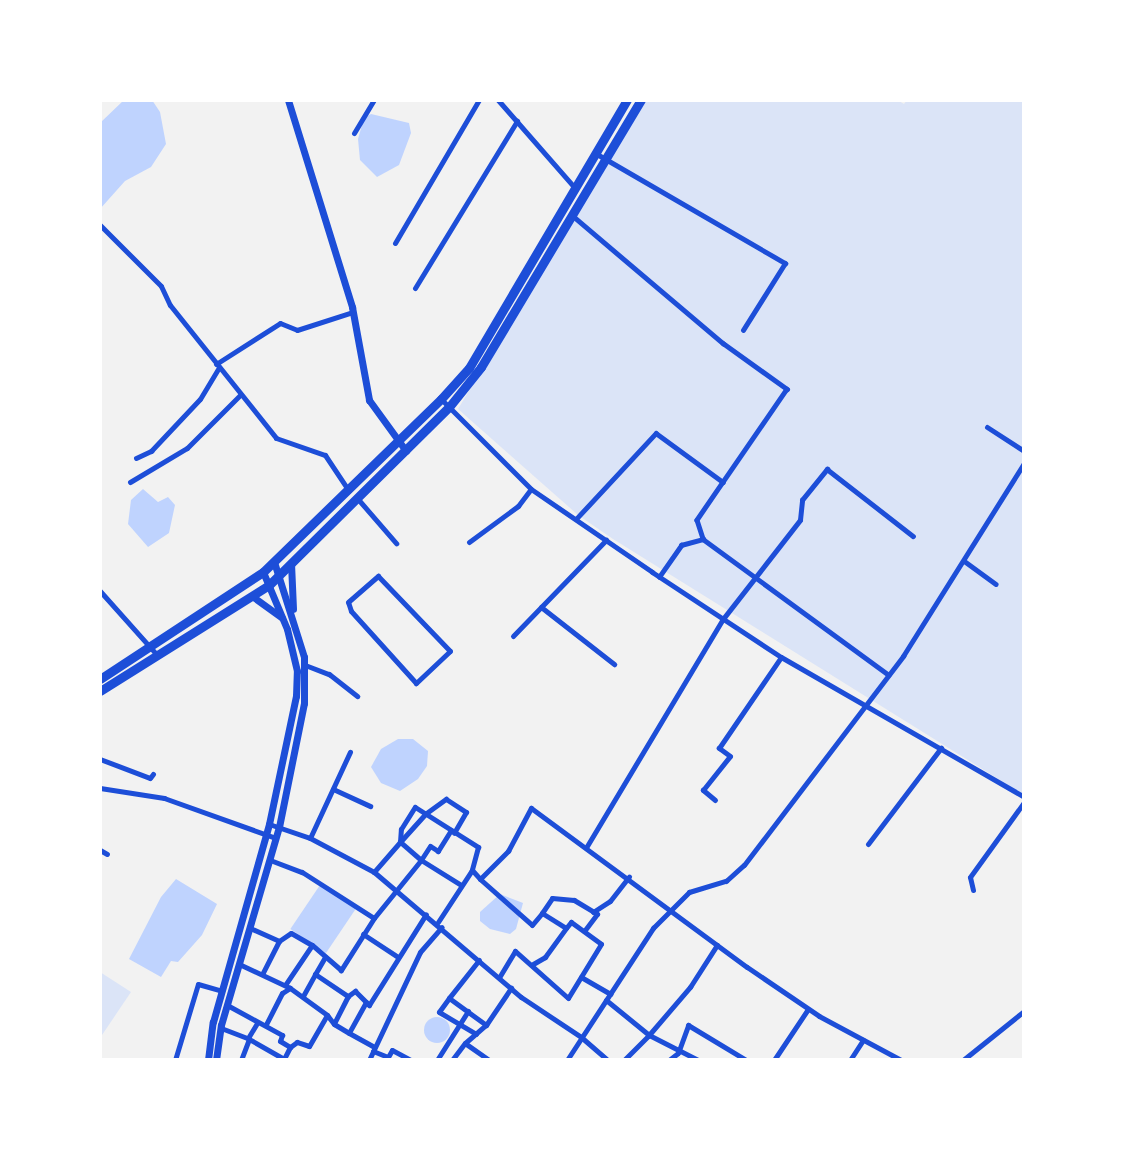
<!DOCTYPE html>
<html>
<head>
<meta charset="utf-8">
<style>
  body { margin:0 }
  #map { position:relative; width:1124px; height:1160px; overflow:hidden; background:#f2f2f2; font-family:"Nunito Sans",sans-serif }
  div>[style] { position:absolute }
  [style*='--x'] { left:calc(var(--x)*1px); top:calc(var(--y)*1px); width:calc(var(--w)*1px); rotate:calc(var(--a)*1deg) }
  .green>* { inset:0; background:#dbe4f7 }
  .water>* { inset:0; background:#bfd3fe; transform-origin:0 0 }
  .round { border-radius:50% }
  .pedestrian>* { height:4.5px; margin:-2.25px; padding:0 2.25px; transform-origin:2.25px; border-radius:2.25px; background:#1d4ed8 }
  .minor>* { height:5px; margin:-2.5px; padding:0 2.5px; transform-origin:2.5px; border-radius:2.5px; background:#1d4ed8 }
  .tertiary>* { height:7px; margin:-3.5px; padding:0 3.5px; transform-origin:3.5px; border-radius:3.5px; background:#1d4ed8 }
  .trunk>* { height:9px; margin:-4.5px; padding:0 4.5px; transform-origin:4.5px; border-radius:4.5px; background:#1d4ed8 }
  span { translate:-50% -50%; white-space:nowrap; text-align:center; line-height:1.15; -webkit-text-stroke:6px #fff; paint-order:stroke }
  .frame { position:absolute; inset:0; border:102px solid #fff; pointer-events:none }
</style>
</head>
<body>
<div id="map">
  <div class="green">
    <div style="clip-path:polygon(644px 100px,897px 100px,904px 104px,907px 100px,1024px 100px,1024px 795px,613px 539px,578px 515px,458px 409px)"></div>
    <div style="clip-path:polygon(100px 972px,131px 992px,100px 1038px)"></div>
  </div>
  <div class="water">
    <div style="clip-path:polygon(124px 100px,152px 100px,160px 112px,166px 144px,151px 167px,125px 181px,100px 209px,100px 123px)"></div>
    <div style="clip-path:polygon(371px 114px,409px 123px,411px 133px,399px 165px,377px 177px,360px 160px,358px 139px,364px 118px)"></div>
    <div style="clip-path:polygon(143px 489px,158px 502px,168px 497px,175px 505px,169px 533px,148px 547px,128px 524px,131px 500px)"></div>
    <div style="clip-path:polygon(398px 739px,413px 739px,428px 751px,427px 766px,418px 779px,400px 791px,381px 783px,371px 767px,381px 749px)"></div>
    <div style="clip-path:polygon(176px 879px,217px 904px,202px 935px,178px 962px,171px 961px,161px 977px,129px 959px,161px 897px)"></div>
    <div style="left:320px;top:885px;width:43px;height:53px;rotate:34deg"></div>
    <div style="clip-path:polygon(500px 894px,523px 903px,516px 929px,510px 934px,490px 929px,480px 921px,480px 912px)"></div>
    <div class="round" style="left:424px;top:1017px;width:26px;height:26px"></div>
  </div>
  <div class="pedestrian">
    <div style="--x:573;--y:216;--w:197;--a:40.3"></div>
    <div style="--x:723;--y:343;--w:79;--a:35.7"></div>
    <div style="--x:787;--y:389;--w:113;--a:124.5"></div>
    <div style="--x:576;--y:519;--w:117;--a:-47.1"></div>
    <div style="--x:656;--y:433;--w:83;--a:36.2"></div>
    <div style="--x:723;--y:482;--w:46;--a:124.4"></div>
    <div style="--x:697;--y:520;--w:20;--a:72"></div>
    <div style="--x:659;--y:577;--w:39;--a:-55"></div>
    <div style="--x:681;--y:545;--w:23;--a:-15"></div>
    <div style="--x:703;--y:539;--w:230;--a:36.2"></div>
    <div style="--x:723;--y:619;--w:125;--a:-52.1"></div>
    <div style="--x:800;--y:520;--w:20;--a:-84"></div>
    <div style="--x:802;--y:500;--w:40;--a:-51"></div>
    <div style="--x:827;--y:469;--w:109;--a:37.9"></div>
  </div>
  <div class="minor">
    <div style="--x:498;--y:100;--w:117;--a:48.8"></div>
    <div style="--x:354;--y:133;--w:39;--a:-59"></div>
    <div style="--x:595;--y:153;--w:220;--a:30.1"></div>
    <div style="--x:785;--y:263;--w:79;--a:122.1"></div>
    <div style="--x:100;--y:225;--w:86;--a:45"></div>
    <div style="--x:161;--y:286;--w:21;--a:65"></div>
    <div style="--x:170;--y:305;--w:170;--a:51.4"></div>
    <div style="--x:276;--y:438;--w:52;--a:19.1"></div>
    <div style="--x:325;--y:455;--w:43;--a:56.3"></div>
    <div style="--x:395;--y:243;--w:166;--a:-59.6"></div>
    <div style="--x:415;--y:288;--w:196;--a:-58.6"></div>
    <div style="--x:216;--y:364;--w:76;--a:-32.6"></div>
    <div style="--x:280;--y:323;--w:18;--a:22"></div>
    <div style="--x:297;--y:330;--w:59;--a:-17.8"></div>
    <div style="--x:441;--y:399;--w:127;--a:45"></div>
    <div style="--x:531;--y:489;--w:147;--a:34.4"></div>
    <div style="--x:652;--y:572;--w:154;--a:33.4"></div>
    <div style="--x:781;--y:657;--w:280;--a:29.9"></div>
    <div style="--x:987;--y:427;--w:44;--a:33"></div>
    <div style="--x:136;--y:458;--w:17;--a:-25"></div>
    <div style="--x:151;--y:451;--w:71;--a:-46.7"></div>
    <div style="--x:200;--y:399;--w:37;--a:-59"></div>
    <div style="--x:130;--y:482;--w:66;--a:-30.8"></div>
    <div style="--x:187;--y:448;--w:75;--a:-45"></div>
    <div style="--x:357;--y:498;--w:60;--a:49.1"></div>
    <div style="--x:469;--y:542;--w:61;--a:-36.3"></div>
    <div style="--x:518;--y:506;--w:21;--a:-53"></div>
    <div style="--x:964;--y:561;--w:39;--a:36"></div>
    <div style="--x:378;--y:576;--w:104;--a:46.2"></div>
    <div style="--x:450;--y:651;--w:47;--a:136.7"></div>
    <div style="--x:416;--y:683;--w:97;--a:-132.1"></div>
    <div style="--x:351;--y:611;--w:9;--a:-108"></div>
    <div style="--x:348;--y:602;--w:40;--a:-41"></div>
    <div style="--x:100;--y:591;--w:87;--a:48.3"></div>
    <div style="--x:541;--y:607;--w:93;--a:38"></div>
    <div style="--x:513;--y:636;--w:134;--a:-45.9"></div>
    <div style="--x:305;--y:665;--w:26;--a:21"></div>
    <div style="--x:329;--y:674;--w:36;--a:38"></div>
    <div style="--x:100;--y:759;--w:53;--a:20.8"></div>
    <div style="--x:150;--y:778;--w:5;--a:-53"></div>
    <div style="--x:100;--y:788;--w:65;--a:8.9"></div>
    <div style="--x:164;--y:798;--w:119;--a:19.7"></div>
    <div style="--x:333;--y:789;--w:41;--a:24.7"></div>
    <div style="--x:715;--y:800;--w:16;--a:-140"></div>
    <div style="--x:703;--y:790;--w:43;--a:-51.5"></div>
    <div style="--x:730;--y:756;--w:14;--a:-144"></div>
    <div style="--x:719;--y:748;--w:110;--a:-55.7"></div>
    <div style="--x:269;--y:824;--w:43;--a:18.9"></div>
    <div style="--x:310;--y:838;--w:72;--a:28"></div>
    <div style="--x:374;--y:872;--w:193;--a:40.4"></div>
    <div style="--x:521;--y:997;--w:72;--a:33.7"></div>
    <div style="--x:581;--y:1037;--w:35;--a:41"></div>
    <div style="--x:451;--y:830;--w:25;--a:122"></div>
    <div style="--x:438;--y:851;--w:9;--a:-148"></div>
    <div style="--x:430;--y:846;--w:17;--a:123"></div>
    <div style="--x:421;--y:860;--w:47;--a:32"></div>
    <div style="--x:310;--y:838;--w:95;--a:-65.1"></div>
    <div style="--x:400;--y:842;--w:13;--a:-86"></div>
    <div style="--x:401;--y:829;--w:26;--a:-58"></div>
    <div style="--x:415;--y:807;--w:75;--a:32.4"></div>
    <div style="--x:478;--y:847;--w:24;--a:105"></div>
    <div style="--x:472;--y:870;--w:12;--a:48"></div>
    <div style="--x:480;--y:879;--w:40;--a:-45"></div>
    <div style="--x:508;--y:851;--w:49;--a:-61.9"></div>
    <div style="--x:531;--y:808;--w:268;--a:36.4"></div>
    <div style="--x:747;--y:967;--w:87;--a:34.2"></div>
    <div style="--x:819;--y:1016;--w:93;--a:28.2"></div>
    <div style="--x:400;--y:842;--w:38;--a:-48"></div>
    <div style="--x:425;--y:814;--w:26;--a:-36"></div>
    <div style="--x:446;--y:799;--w:24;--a:33"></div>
    <div style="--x:466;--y:812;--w:24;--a:120"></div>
    <div style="--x:868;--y:844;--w:121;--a:-52.8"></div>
    <div style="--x:587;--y:846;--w:263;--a:-59.1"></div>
    <div style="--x:100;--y:850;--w:8;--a:30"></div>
    <div style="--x:270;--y:860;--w:34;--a:21"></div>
    <div style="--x:302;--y:872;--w:85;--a:32.6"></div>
    <div style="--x:374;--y:918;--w:62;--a:122.4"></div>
    <div style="--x:341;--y:970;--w:38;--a:-139"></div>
    <div style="--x:480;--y:879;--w:69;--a:41.5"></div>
    <div style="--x:532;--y:925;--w:16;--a:-50"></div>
    <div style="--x:542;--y:913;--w:28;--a:32"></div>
    <div style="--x:566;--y:928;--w:8;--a:-50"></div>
    <div style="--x:571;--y:922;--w:37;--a:36"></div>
    <div style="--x:601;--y:944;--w:63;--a:121.4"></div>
    <div style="--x:568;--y:998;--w:71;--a:-138.4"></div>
    <div style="--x:515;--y:951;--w:31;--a:121"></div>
    <div style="--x:973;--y:890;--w:13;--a:-103"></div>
    <div style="--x:970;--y:877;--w:92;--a:-54.2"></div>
    <div style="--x:593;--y:912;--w:20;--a:-33"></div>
    <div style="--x:610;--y:901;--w:31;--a:-52"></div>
    <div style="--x:542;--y:913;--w:18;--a:-56"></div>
    <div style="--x:552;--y:898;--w:22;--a:5"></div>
    <div style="--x:574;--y:900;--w:27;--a:31"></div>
    <div style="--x:597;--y:914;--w:21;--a:127"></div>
    <div style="--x:374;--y:918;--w:75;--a:-51"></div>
    <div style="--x:421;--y:860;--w:28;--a:-139"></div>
    <div style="--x:400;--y:842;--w:40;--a:131"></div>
    <div style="--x:438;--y:922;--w:62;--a:-56.8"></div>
    <div style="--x:250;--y:928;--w:32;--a:24"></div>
    <div style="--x:279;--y:941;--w:36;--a:117"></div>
    <div style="--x:363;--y:934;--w:42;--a:33.3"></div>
    <div style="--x:279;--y:941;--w:14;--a:-34"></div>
    <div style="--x:291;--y:933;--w:24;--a:30"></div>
    <div style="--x:312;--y:945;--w:48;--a:124"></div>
    <div style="--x:325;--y:957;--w:20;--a:120"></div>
    <div style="--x:315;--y:974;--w:40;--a:34"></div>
    <div style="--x:348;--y:996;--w:31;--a:117"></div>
    <div style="--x:334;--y:1024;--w:11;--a:-128"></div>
    <div style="--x:479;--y:960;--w:48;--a:128.3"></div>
    <div style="--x:449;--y:998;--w:46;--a:36.1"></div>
    <div style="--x:239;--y:964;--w:56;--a:25.2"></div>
    <div style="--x:290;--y:988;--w:9;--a:148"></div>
    <div style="--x:282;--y:993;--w:35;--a:117"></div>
    <div style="--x:533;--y:964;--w:14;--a:-30"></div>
    <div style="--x:545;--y:957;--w:36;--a:-54"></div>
    <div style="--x:581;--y:977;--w:34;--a:30"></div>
    <div style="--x:290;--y:988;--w:46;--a:36.1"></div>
    <div style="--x:327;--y:1015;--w:36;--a:120"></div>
    <div style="--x:309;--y:1046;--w:13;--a:-162"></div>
    <div style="--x:297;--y:1042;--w:9;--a:144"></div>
    <div style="--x:303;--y:996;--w:25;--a:-61"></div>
    <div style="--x:348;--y:996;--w:9;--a:-36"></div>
    <div style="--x:355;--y:991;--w:20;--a:45"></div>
    <div style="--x:369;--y:1005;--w:107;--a:-57.9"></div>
    <div style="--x:449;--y:998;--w:17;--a:126"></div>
    <div style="--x:439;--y:1012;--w:43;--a:30.7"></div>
    <div style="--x:606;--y:1000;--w:55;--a:39.1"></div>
    <div style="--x:649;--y:1035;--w:35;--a:135"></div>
    <div style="--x:366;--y:1002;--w:35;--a:119"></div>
    <div style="--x:349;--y:1033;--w:29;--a:29"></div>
    <div style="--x:227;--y:1005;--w:63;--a:28.6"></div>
    <div style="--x:282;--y:1035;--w:6;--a:108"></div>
    <div style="--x:280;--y:1041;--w:12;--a:31"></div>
    <div style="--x:290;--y:1047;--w:13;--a:117"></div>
    <div style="--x:284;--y:1059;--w:40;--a:-150.3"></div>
    <div style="--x:334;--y:1024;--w:17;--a:31"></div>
    <div style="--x:221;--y:1028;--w:30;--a:21"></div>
    <div style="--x:249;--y:1039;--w:22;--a:111"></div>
    <div style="--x:649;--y:1035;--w:55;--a:27"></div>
    <div style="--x:648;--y:1036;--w:65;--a:-49.4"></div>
    <div style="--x:690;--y:987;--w:50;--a:-57.3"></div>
    <div style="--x:248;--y:1038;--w:17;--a:-59"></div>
    <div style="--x:373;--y:1051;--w:16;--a:22"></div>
    <div style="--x:388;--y:1057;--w:8;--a:-60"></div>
    <div style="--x:392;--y:1050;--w:21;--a:28"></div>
    <div style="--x:175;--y:1060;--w:79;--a:-73.2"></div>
    <div style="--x:198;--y:984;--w:25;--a:16"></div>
    <div style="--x:369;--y:1060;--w:119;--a:-64.7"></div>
    <div style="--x:420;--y:952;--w:33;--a:-49"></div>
    <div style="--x:437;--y:1060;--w:58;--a:-57.7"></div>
    <div style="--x:452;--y:1060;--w:21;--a:-53"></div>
    <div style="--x:489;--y:1060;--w:29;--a:-145"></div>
    <div style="--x:465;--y:1043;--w:28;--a:-41"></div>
    <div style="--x:486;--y:1025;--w:45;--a:-56"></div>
    <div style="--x:567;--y:1060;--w:158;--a:-56.9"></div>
    <div style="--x:653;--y:928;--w:51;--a:-45"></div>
    <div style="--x:689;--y:892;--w:39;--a:-17"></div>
    <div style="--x:726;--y:881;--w:24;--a:-42"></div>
    <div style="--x:744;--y:865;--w:263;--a:-52.7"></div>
    <div style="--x:903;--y:656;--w:228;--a:-57.9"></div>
    <div style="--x:669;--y:1060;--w:11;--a:-38"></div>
    <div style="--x:678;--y:1053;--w:30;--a:-70"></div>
    <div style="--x:688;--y:1025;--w:68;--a:31.1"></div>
    <div style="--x:774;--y:1060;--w:61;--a:-56.3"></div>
    <div style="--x:850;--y:1060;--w:24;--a:-57"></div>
    <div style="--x:963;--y:1060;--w:78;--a:-38.8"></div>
  </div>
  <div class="tertiary">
    <div style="--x:288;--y:100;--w:217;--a:72.8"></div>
    <div style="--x:352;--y:307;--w:95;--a:79.6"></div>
    <div style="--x:369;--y:400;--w:63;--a:54"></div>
    <div style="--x:291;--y:563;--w:46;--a:87.5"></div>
    <div style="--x:252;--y:596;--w:37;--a:36"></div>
    <div style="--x:208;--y:1060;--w:38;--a:-83"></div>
    <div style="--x:213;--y:1022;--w:206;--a:-74.2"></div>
    <div style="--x:269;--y:824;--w:131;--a:-78.1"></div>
    <div style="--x:296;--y:696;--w:25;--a:-88"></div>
    <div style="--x:297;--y:671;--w:43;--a:-103.4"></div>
    <div style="--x:287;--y:629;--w:62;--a:-112.8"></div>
    <div style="--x:216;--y:1060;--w:35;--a:-82"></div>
    <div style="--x:221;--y:1025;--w:206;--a:-73.7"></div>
    <div style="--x:279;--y:827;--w:126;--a:-78.6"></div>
    <div style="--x:304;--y:703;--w:46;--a:-90"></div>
    <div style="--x:304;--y:657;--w:100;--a:-107.5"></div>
  </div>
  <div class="trunk">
    <div style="--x:100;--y:679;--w:195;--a:-33.3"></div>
    <div style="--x:263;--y:572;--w:248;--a:-44.2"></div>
    <div style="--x:441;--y:399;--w:42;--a:-47.9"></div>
    <div style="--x:469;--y:368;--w:311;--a:-59.5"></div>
    <div style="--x:100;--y:691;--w:199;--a:-32.1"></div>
    <div style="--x:269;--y:585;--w:253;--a:-44.7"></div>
    <div style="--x:449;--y:407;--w:51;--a:-51.3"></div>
    <div style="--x:481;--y:367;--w:311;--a:-59.1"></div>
  </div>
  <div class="frame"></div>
</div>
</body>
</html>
